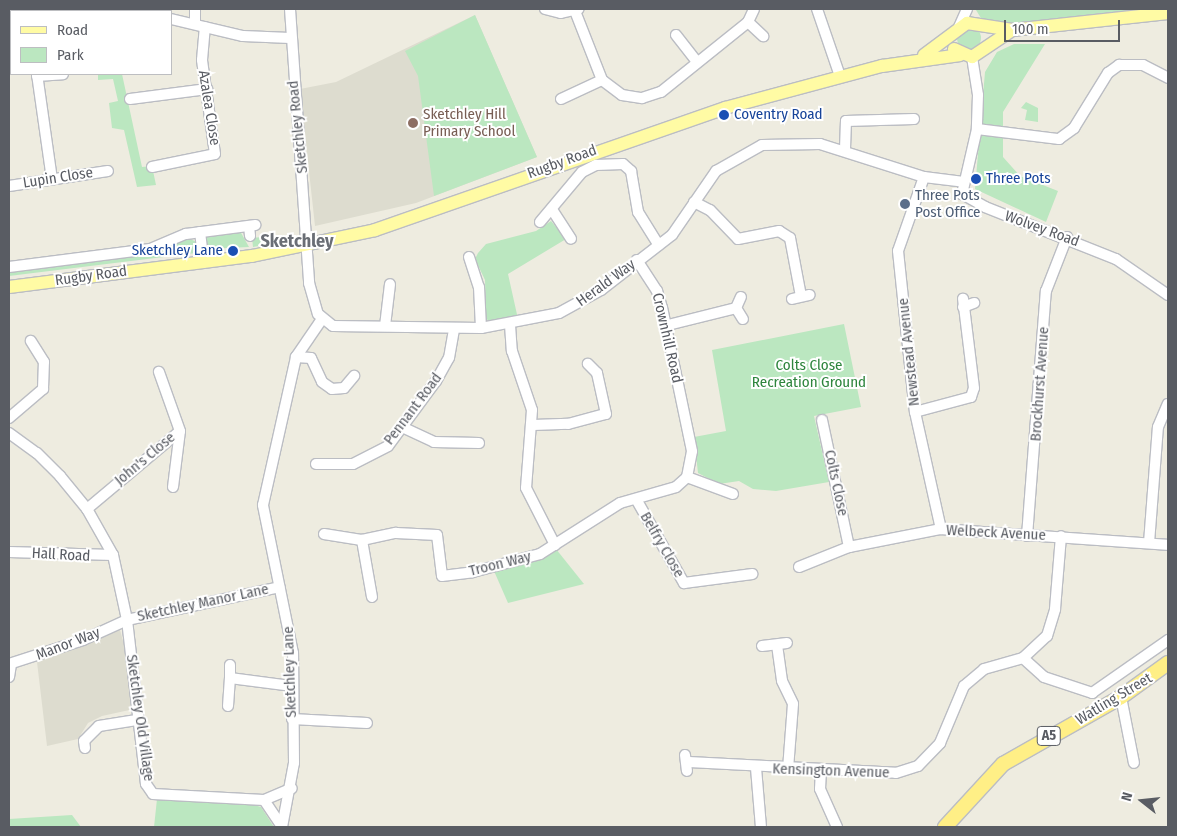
<!DOCTYPE html>
<html>
<head>
<meta charset="utf-8">
<style>
  body { margin:0 }
  #map { position:relative; width:1177px; height:836px; overflow:hidden; background:#eeece0; font-family:"Fira Sans Condensed",sans-serif }
  div>[style] { position:absolute }
  [style*='--x'] { left:calc(var(--x)*1px); top:calc(var(--y)*1px); width:calc(var(--w)*1px); rotate:calc(var(--a)*1deg) }
  .education>* { inset:0; background:#dddccf }
  .green>* { inset:0; background:#bbe7c0 }
  .round { border-radius:50% }
  .roads { filter:drop-shadow(1px 0 #bbbdc3) drop-shadow(-1px 0 #bbbdc3) drop-shadow(0 1px #bbbdc3) drop-shadow(0 -1px #bbbdc3) }
  .minor>* { height:10px; margin:-5px; padding:0 5px; transform-origin:5px; border-radius:5px; background:#fff }
  .major>* { height:12px; margin:-6px; padding:0 6px; transform-origin:6px; border-radius:6px; background:#fffba4 }
  .highway>* { height:14px; margin:-7px; padding:0 7px; transform-origin:7px; border-radius:7px; background:#ffef86 }
  .dots>* { width:14px; height:14px; translate:-50% -50%; box-sizing:border-box; border:2px solid #fff; border-radius:50% }
  span { translate:-50% -50%; white-space:nowrap; text-align:center; line-height:1.15; -webkit-text-stroke:4px #fff; paint-order:stroke }
  .shield-label span { padding:1px 4px; background:#fff; border:1px solid; border-radius:4px; -webkit-text-stroke-width:0 }
  .shield-label { font-size:14px; color:#595c63; font-weight:700 }
  .street-label { font-size:15px; color:#595c63 }
  .education-label { font-size:15px; color:#785e54 }
  .left { translate:0 -50%; text-align:left }
  .transit-label { font-size:15px; color:#164399 }
  .right { translate:-100% -50%; text-align:right }
  .service-label { font-size:15px; color:#4e5e75 }
  .park-label { font-size:15px; color:#2e853d }
  .quarter-label { font-size:18px; color:#6a6e75; font-weight:700 }
  .frame { position:absolute; inset:0; border:10px solid #595c63; pointer-events:none }
  .legend { position:absolute; left:10px; top:10px; width:162px; height:65px; box-sizing:border-box; background:#fff; border:1px solid #bdbec1; margin:0; padding:6px 9px; list-style:none; font-size:15px; color:#595c63 }
  .legend li { display:flex; align-items:center; gap:10px; height:25px }
  .legend b { width:25px; border:1px solid #bdbec1 }
  .north { position:absolute; left:1117px; top:776px; width:50px; height:50px; -webkit-text-stroke:4px #fff; paint-order:stroke; rotate:286deg; font-size:14px; font-weight:700; line-height:20px; text-align:center; color:#595c63 }
  .north::after { content:''; display:block; margin:auto; width:18px; height:22px; background:#595c63; clip-path:polygon(50% 0,100% 100%,50% 72%,0 100%) }
  .scale { position:absolute; left:1004px; top:20px; width:116px; height:22px; box-sizing:border-box; border:2px solid #595c63; border-top:0; padding-left:6px; font-size:15px; line-height:18px; white-space:nowrap; color:#595c63; -webkit-text-stroke:4px #fff; paint-order:stroke }
</style>
</head>
<body>
<div id="map">
  <div class="education">
    <div style="clip-path:polygon(475px 15px,537px 157px,416px 203px,315px 226px,300px 89px,336px 82px)"></div>
    <div style="clip-path:polygon(120px 630px,132px 673px,134px 709px,102px 716px,88px 723px,78px 739px,47px 746px,37px 662px)"></div>
  </div>
  <div class="green">
    <div style="clip-path:polygon(1147px 9px,1003px 25px,984px 23px,976px 10px)"></div>
    <div style="clip-path:polygon(475px 15px,537px 157px,434px 196px,418px 76px,405px 51px)"></div>
    <div class="round" style="left:957px;top:26px;width:24px;height:24px"></div>
    <div style="clip-path:polygon(1014px 44px,1045px 44px,1003px 112px,1003px 157px,1020px 176px,1058px 191px,1046px 222px,975px 189px,985px 72px,997px 52px)"></div>
    <div style="clip-path:polygon(122px 74px,142px 167px,152px 166px,156px 185px,137px 187px,124px 130px,112px 128px,109px 103px,118px 101px,113px 79px,98px 80px,98px 75px)"></div>
    <div style="clip-path:polygon(1026px 102px,1038px 108px,1038px 122px,1025px 120px,1027px 110px,1021px 108px)"></div>
    <div style="clip-path:polygon(551px 221px,566px 239px,508px 274px,518px 319px,492px 322px,486px 319px,485px 280px,475px 259px,478px 253px,486px 244px,536px 231px)"></div>
    <div style="clip-path:polygon(240px 231px,249px 247px,206px 249px,207px 235px)"></div>
    <div style="clip-path:polygon(284px 235px,279px 243px,253px 247px,252px 238px)"></div>
    <div style="clip-path:polygon(185px 237px,197px 242px,196px 253px,9px 276px,9px 269px,151px 251px)"></div>
    <div style="clip-path:polygon(844px 324px,861px 407px,814px 416px,829px 482px,776px 491px,753px 489px,739px 481px,719px 484px,698px 473px,694px 437px,726px 431px,712px 350px)"></div>
    <div style="clip-path:polygon(556px 549px,584px 584px,508px 603px,494px 571px)"></div>
    <div style="clip-path:polygon(157px 799px,243px 802px,261px 807px,274px 827px,154px 827px)"></div>
    <div style="clip-path:polygon(72px 815px,81px 827px,9px 827px,9px 819px)"></div>
  </div>
  <div class="roads">
    <div class="minor">
      <div style="--x:290;--y:9;--w:275;--a:86"></div>
      <div style="--x:309;--y:283;--w:32;--a:74"></div>
      <div style="--x:318;--y:314;--w:19;--a:39"></div>
      <div style="--x:333;--y:326;--w:148;--a:0.8"></div>
      <div style="--x:481;--y:328;--w:79;--a:-10.9"></div>
      <div style="--x:559;--y:313;--w:48;--a:-28.7"></div>
      <div style="--x:601;--y:290;--w:90;--a:-37.8"></div>
      <div style="--x:672;--y:235;--w:78;--a:-55.5"></div>
      <div style="--x:716;--y:171;--w:53;--a:-29.5"></div>
      <div style="--x:762;--y:145;--w:58;--a:-1"></div>
      <div style="--x:820;--y:144;--w:109;--a:17.6"></div>
      <div style="--x:924;--y:177;--w:38;--a:7"></div>
      <div style="--x:545;--y:9;--w:16;--a:14"></div>
      <div style="--x:561;--y:13;--w:18;--a:-13"></div>
      <div style="--x:817;--y:9;--w:71;--a:71.1"></div>
      <div style="--x:9;--y:10;--w:3;--a:45"></div>
      <div style="--x:575;--y:11;--w:74;--a:68.6"></div>
      <div style="--x:602;--y:80;--w:25;--a:37"></div>
      <div style="--x:622;--y:95;--w:20;--a:9"></div>
      <div style="--x:642;--y:98;--w:20;--a:-18"></div>
      <div style="--x:661;--y:92;--w:112;--a:-38.8"></div>
      <div style="--x:748;--y:22;--w:14;--a:-65"></div>
      <div style="--x:171;--y:19;--w:74;--a:13.3"></div>
      <div style="--x:243;--y:36;--w:47;--a:2.4"></div>
      <div style="--x:748;--y:22;--w:21;--a:43"></div>
      <div style="--x:195;--y:23;--w:14;--a:-90"></div>
      <div style="--x:959;--y:27;--w:20;--a:-66"></div>
      <div style="--x:676;--y:35;--w:34;--a:52"></div>
      <div style="--x:972;--y:57;--w:38;--a:81"></div>
      <div style="--x:978;--y:95;--w:34;--a:92"></div>
      <div style="--x:977;--y:129;--w:67;--a:103"></div>
      <div style="--x:962;--y:194;--w:26;--a:29"></div>
      <div style="--x:985;--y:207;--w:141;--a:21.7"></div>
      <div style="--x:1116;--y:259;--w:63;--a:34.7"></div>
      <div style="--x:37;--y:74;--w:106;--a:81.9"></div>
      <div style="--x:37;--y:76;--w:26;--a:-4"></div>
      <div style="--x:130;--y:99;--w:78;--a:-7.4"></div>
      <div style="--x:561;--y:99;--w:45;--a:-24.9"></div>
      <div style="--x:977;--y:129;--w:83;--a:7"></div>
      <div style="--x:1059;--y:139;--w:19;--a:-36"></div>
      <div style="--x:1074;--y:128;--w:65;--a:-58.3"></div>
      <div style="--x:1108;--y:73;--w:14;--a:-36"></div>
      <div style="--x:1119;--y:65;--w:24;--a:0"></div>
      <div style="--x:1143;--y:65;--w:28;--a:27"></div>
      <div style="--x:845;--y:149;--w:28;--a:-88"></div>
      <div style="--x:846;--y:121;--w:68;--a:-1.7"></div>
      <div style="--x:152;--y:167;--w:64;--a:-11.7"></div>
      <div style="--x:215;--y:154;--w:95;--a:-97.9"></div>
      <div style="--x:202;--y:60;--w:33;--a:-85"></div>
      <div style="--x:924;--y:177;--w:78;--a:109.4"></div>
      <div style="--x:898;--y:251;--w:162;--a:84"></div>
      <div style="--x:915;--y:412;--w:120;--a:77.5"></div>
      <div style="--x:9;--y:186;--w:100;--a:-8.6"></div>
      <div style="--x:694;--y:202;--w:18;--a:27"></div>
      <div style="--x:710;--y:210;--w:40;--a:46"></div>
      <div style="--x:738;--y:239;--w:42;--a:-11"></div>
      <div style="--x:779;--y:231;--w:13;--a:32"></div>
      <div style="--x:790;--y:238;--w:59;--a:79.3"></div>
      <div style="--x:553;--y:211;--w:33;--a:57"></div>
      <div style="--x:540;--y:222;--w:65;--a:-50"></div>
      <div style="--x:582;--y:172;--w:16;--a:-27"></div>
      <div style="--x:596;--y:165;--w:27;--a:-2"></div>
      <div style="--x:623;--y:164;--w:11;--a:41"></div>
      <div style="--x:631;--y:171;--w:42;--a:80.3"></div>
      <div style="--x:638;--y:212;--w:39;--a:58"></div>
      <div style="--x:249;--y:226;--w:10;--a:84"></div>
      <div style="--x:200;--y:232;--w:31;--a:83"></div>
      <div style="--x:469;--y:257;--w:32;--a:72"></div>
      <div style="--x:479;--y:287;--w:41;--a:87.2"></div>
      <div style="--x:9;--y:267;--w:142;--a:-7.3"></div>
      <div style="--x:150;--y:249;--w:39;--a:-23"></div>
      <div style="--x:186;--y:234;--w:70;--a:-7.4"></div>
      <div style="--x:792;--y:299;--w:18;--a:-13"></div>
      <div style="--x:963;--y:307;--w:12;--a:-20"></div>
      <div style="--x:736;--y:308;--w:13;--a:58"></div>
      <div style="--x:510;--y:325;--w:26;--a:86"></div>
      <div style="--x:512;--y:351;--w:62;--a:71.3"></div>
      <div style="--x:532;--y:410;--w:78;--a:94.4"></div>
      <div style="--x:526;--y:488;--w:64;--a:63"></div>
      <div style="--x:385;--y:326;--w:42;--a:-83.2"></div>
      <div style="--x:664;--y:326;--w:74;--a:-14"></div>
      <div style="--x:736;--y:308;--w:12;--a:-66"></div>
      <div style="--x:296;--y:357;--w:15;--a:4"></div>
      <div style="--x:311;--y:358;--w:26;--a:65"></div>
      <div style="--x:322;--y:382;--w:12;--a:35"></div>
      <div style="--x:332;--y:389;--w:12;--a:-5"></div>
      <div style="--x:344;--y:388;--w:16;--a:-50"></div>
      <div style="--x:915;--y:412;--w:58;--a:-15"></div>
      <div style="--x:971;--y:397;--w:9;--a:-72"></div>
      <div style="--x:974;--y:388;--w:90;--a:-97"></div>
      <div style="--x:9;--y:418;--w:45;--a:-40.5"></div>
      <div style="--x:43;--y:389;--w:27;--a:-88"></div>
      <div style="--x:44;--y:362;--w:25;--a:-122"></div>
      <div style="--x:822;--y:420;--w:130;--a:78"></div>
      <div style="--x:533;--y:425;--w:35;--a:-2"></div>
      <div style="--x:568;--y:424;--w:39;--a:-15"></div>
      <div style="--x:606;--y:414;--w:42;--a:-102.4"></div>
      <div style="--x:597;--y:373;--w:13;--a:-135"></div>
      <div style="--x:402;--y:427;--w:35;--a:25"></div>
      <div style="--x:434;--y:442;--w:45;--a:1.3"></div>
      <div style="--x:9;--y:433;--w:34;--a:36"></div>
      <div style="--x:37;--y:453;--w:33;--a:45"></div>
      <div style="--x:60;--y:476;--w:43;--a:50.7"></div>
      <div style="--x:87;--y:509;--w:53;--a:60.5"></div>
      <div style="--x:113;--y:555;--w:66;--a:77.8"></div>
      <div style="--x:127;--y:620;--w:165;--a:83.4"></div>
      <div style="--x:146;--y:784;--w:12;--a:55"></div>
      <div style="--x:153;--y:794;--w:111;--a:3.1"></div>
      <div style="--x:264;--y:800;--w:32;--a:56"></div>
      <div style="--x:316;--y:464;--w:37;--a:0"></div>
      <div style="--x:353;--y:464;--w:39;--a:-27"></div>
      <div style="--x:388;--y:446;--w:81;--a:-53.6"></div>
      <div style="--x:436;--y:381;--w:26;--a:-61"></div>
      <div style="--x:449;--y:358;--w:29;--a:-80"></div>
      <div style="--x:687;--y:477;--w:49;--a:20.3"></div>
      <div style="--x:173;--y:487;--w:56;--a:-82.9"></div>
      <div style="--x:636;--y:499;--w:97;--a:60.3"></div>
      <div style="--x:684;--y:583;--w:69;--a:-7.5"></div>
      <div style="--x:87;--y:509;--w:121;--a:-40"></div>
      <div style="--x:180;--y:431;--w:63;--a:-109.6"></div>
      <div style="--x:324;--y:534;--w:38;--a:9"></div>
      <div style="--x:1027;--y:536;--w:246;--a:-85.6"></div>
      <div style="--x:1046;--y:291;--w:58;--a:-68.7"></div>
      <div style="--x:1149;--y:543;--w:116;--a:-85.6"></div>
      <div style="--x:1158;--y:427;--w:25;--a:-67"></div>
      <div style="--x:9;--y:552;--w:104;--a:1.7"></div>
      <div style="--x:799;--y:567;--w:54;--a:-21.8"></div>
      <div style="--x:849;--y:547;--w:94;--a:-11.1"></div>
      <div style="--x:941;--y:529;--w:228;--a:4"></div>
      <div style="--x:372;--y:597;--w:58;--a:-100"></div>
      <div style="--x:362;--y:540;--w:35;--a:-12"></div>
      <div style="--x:396;--y:533;--w:41;--a:2.8"></div>
      <div style="--x:437;--y:535;--w:41;--a:83"></div>
      <div style="--x:442;--y:576;--w:31;--a:-7"></div>
      <div style="--x:473;--y:572;--w:69;--a:-15"></div>
      <div style="--x:540;--y:554;--w:95;--a:-32.5"></div>
      <div style="--x:620;--y:503;--w:58;--a:-15.9"></div>
      <div style="--x:676;--y:487;--w:15;--a:-42"></div>
      <div style="--x:687;--y:477;--w:26;--a:-79"></div>
      <div style="--x:692;--y:451;--w:146;--a:-101.8"></div>
      <div style="--x:662;--y:308;--w:18;--a:-106"></div>
      <div style="--x:657;--y:291;--w:37;--a:-123"></div>
      <div style="--x:777;--y:645;--w:36;--a:82"></div>
      <div style="--x:782;--y:681;--w:25;--a:64"></div>
      <div style="--x:793;--y:704;--w:65;--a:94.4"></div>
      <div style="--x:762;--y:646;--w:25;--a:-7"></div>
      <div style="--x:1023;--y:658;--w:28;--a:42"></div>
      <div style="--x:1044;--y:677;--w:51;--a:18.4"></div>
      <div style="--x:1092;--y:693;--w:93;--a:-34.9"></div>
      <div style="--x:9;--y:664;--w:78;--a:-18"></div>
      <div style="--x:83;--y:640;--w:48;--a:-24.4"></div>
      <div style="--x:127;--y:620;--w:156;--a:-12.2"></div>
      <div style="--x:230;--y:665;--w:13;--a:90"></div>
      <div style="--x:9;--y:677;--w:13;--a:-81"></div>
      <div style="--x:1121;--y:697;--w:67;--a:78.9"></div>
      <div style="--x:228;--y:706;--w:28;--a:-86"></div>
      <div style="--x:230;--y:678;--w:63;--a:7.4"></div>
      <div style="--x:292;--y:719;--w:75;--a:3.1"></div>
      <div style="--x:85;--y:748;--w:7;--a:-98"></div>
      <div style="--x:84;--y:741;--w:21;--a:-45"></div>
      <div style="--x:99;--y:726;--w:38;--a:-9"></div>
      <div style="--x:685;--y:755;--w:16;--a:83"></div>
      <div style="--x:689;--y:762;--w:207;--a:3"></div>
      <div style="--x:896;--y:773;--w:23;--a:-18"></div>
      <div style="--x:918;--y:766;--w:32;--a:-46"></div>
      <div style="--x:940;--y:743;--w:62;--a:-67.2"></div>
      <div style="--x:964;--y:686;--w:26;--a:-40"></div>
      <div style="--x:984;--y:669;--w:41;--a:-15.8"></div>
      <div style="--x:1023;--y:658;--w:33;--a:-43"></div>
      <div style="--x:1047;--y:636;--w:28;--a:-73"></div>
      <div style="--x:1055;--y:609;--w:73;--a:-85.3"></div>
      <div style="--x:756;--y:768;--w:59;--a:85.2"></div>
      <div style="--x:821;--y:770;--w:19;--a:93"></div>
      <div style="--x:820;--y:789;--w:42;--a:65.9"></div>
      <div style="--x:264;--y:800;--w:30;--a:-23"></div>
      <div style="--x:282;--y:827;--w:65;--a:-79.4"></div>
      <div style="--x:294;--y:763;--w:110;--a:-90.5"></div>
      <div style="--x:293;--y:653;--w:151;--a:-101.5"></div>
      <div style="--x:263;--y:505;--w:152;--a:-77.4"></div>
      <div style="--x:296;--y:357;--w:46;--a:-55.6"></div>
    </div>
    <div class="major">
      <div style="--x:954;--y:49;--w:20;--a:24"></div>
      <div style="--x:972;--y:57;--w:48;--a:-34"></div>
      <div style="--x:924;--y:55;--w:54;--a:-36.7"></div>
      <div style="--x:967;--y:23;--w:46;--a:8.8"></div>
      <div style="--x:1012;--y:30;--w:157;--a:-6.2"></div>
      <div style="--x:9;--y:287;--w:245;--a:-7.3"></div>
      <div style="--x:252;--y:256;--w:126;--a:-11.9"></div>
      <div style="--x:375;--y:230;--w:371;--a:-19.2"></div>
      <div style="--x:725;--y:108;--w:163;--a:-15"></div>
      <div style="--x:882;--y:66;--w:79;--a:-8"></div>
    </div>
    <div class="highway">
      <div style="--x:945;--y:827;--w:86;--a:-47.4"></div>
      <div style="--x:1003;--y:764;--w:136;--a:-29.6"></div>
      <div style="--x:1121;--y:697;--w:58;--a:-35.9"></div>
    </div>
  </div>
  <div class="dots">
    <div style="left:724px;top:115px;background:#1a4fb4"></div>
    <div style="left:413px;top:123px;background:#8d6e63"></div>
    <div style="left:976px;top:179px;background:#1a4fb4"></div>
    <div style="left:905px;top:204px;background:#5c6f8a"></div>
    <div style="left:233px;top:251px;background:#1a4fb4"></div>
  </div>
  <div class="shield-label">
    <span style="left:1049px;top:736px">A5</span>
  </div>
  <div class="street-label">
    <span style="left:209px;top:108px;rotate:81deg">Azalea Close</span>
    <span style="left:298px;top:127px;rotate:-96deg">Sketchley Road</span>
    <span style="left:562px;top:162px;rotate:-20deg">Rugby Road</span>
    <span style="left:58px;top:178px;rotate:-9deg">Lupin Close</span>
    <span style="left:1042px;top:229px;rotate:20deg">Wolvey Road</span>
    <span style="left:91px;top:276px;rotate:-8deg">Rugby Road</span>
    <span style="left:606px;top:283px;rotate:-36deg">Herald Way</span>
    <span style="left:667px;top:338px;rotate:77deg">Crownhill Road</span>
    <span style="left:909px;top:352px;rotate:-96deg">Newstead Avenue</span>
    <span style="left:1040px;top:384px;rotate:-86deg">Brockhurst Avenue</span>
    <span style="left:413px;top:409px;rotate:-53deg">Pennant Road</span>
    <span style="left:145px;top:459px;rotate:-40deg">John's Close</span>
    <span style="left:836px;top:483px;rotate:78deg">Colts Close</span>
    <span style="left:996px;top:533px;rotate:3deg">Welbeck Avenue</span>
    <span style="left:662px;top:545px;rotate:60deg">Belfry Close</span>
    <span style="left:61px;top:555px;rotate:3deg">Hall Road</span>
    <span style="left:500px;top:564px;rotate:-14deg">Troon Way</span>
    <span style="left:203px;top:603px;rotate:-12deg">Sketchley Manor Lane</span>
    <span style="left:68px;top:644px;rotate:-21deg">Manor Way</span>
    <span style="left:290px;top:672px;rotate:-92deg">Sketchley Lane</span>
    <span style="left:1114px;top:699px;rotate:-31deg">Watling Street</span>
    <span style="left:140px;top:718px;rotate:82deg">Sketchley Old Village</span>
    <span style="left:831px;top:771px;rotate:2deg">Kensington Avenue</span>
  </div>
  <div class="education-label">
    <span class="left" style="left:423px;top:123px">Sketchley Hill<br>Primary School</span>
  </div>
  <div class="transit-label">
    <span class="left" style="left:734px;top:115px">Coventry Road</span>
    <span class="left" style="left:986px;top:179px">Three Pots</span>
    <span class="right" style="left:223px;top:251px">Sketchley Lane</span>
  </div>
  <div class="service-label">
    <span class="left" style="left:915px;top:204px">Three Pots<br>Post Office</span>
  </div>
  <div class="park-label">
    <span style="left:809px;top:374px">Colts Close<br>Recreation Ground</span>
  </div>
  <div class="quarter-label">
    <span style="left:297px;top:241px">Sketchley</span>
  </div>
  <div class="frame"></div>
  <ul class="legend">
  <li><b style="height:6px;background:#fffba4"></b>Road</li>
  <li><b style="height:14px;background:#bbe7c0"></b>Park</li>
  </ul>
  <div class="north">N</div>
  <div class="scale">100 m</div>
</div>
</body>
</html>
